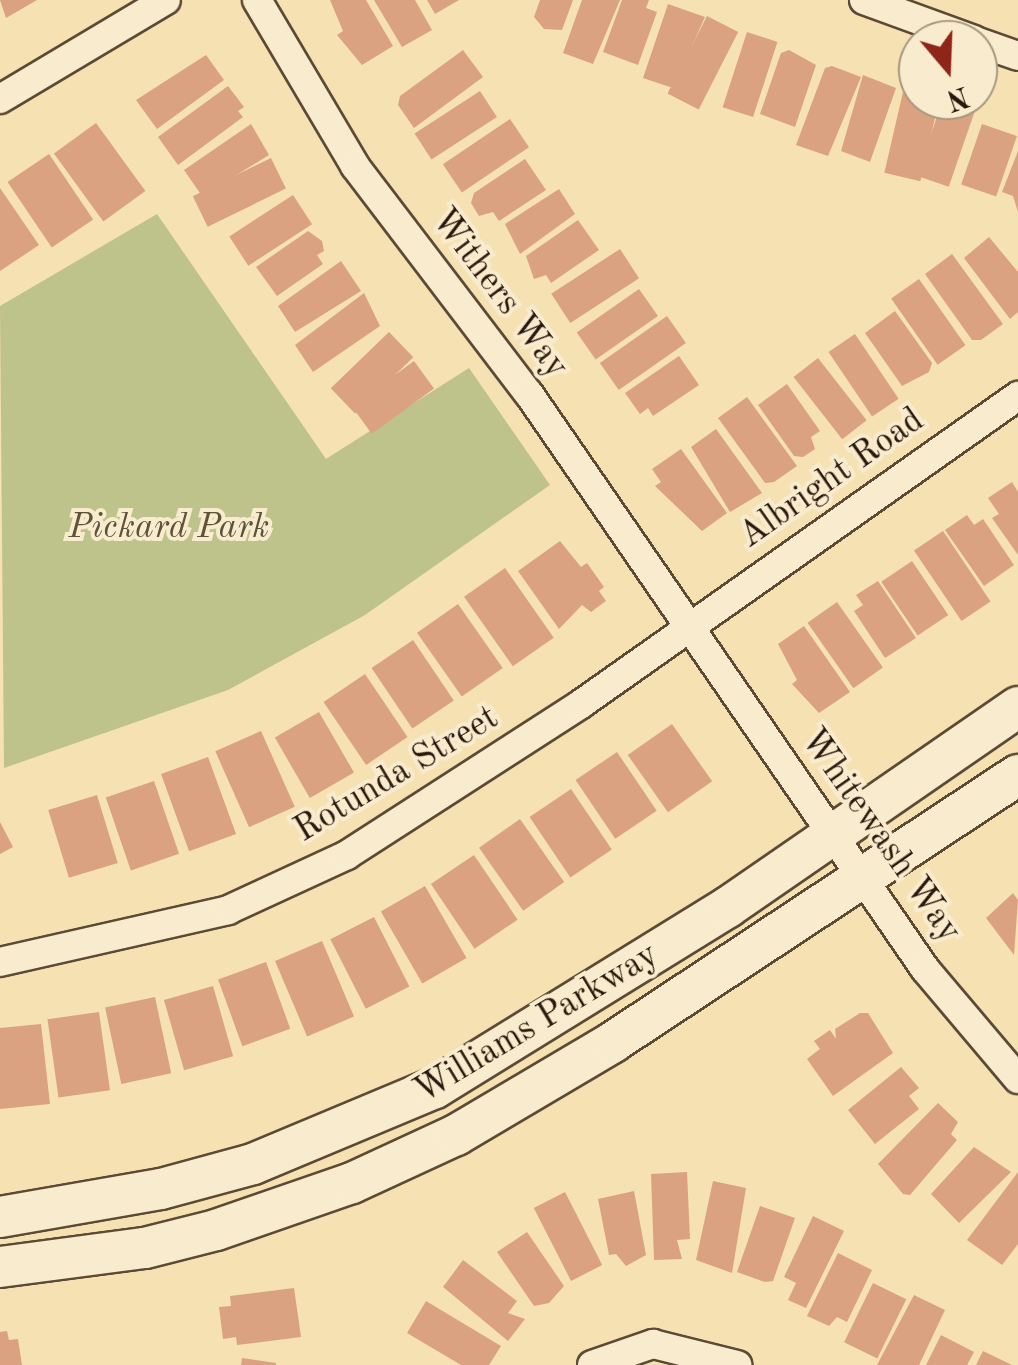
<!DOCTYPE html>
<html>
<head>
<meta charset="utf-8">
<style>
  body { margin:0 }
  #map { position:relative; width:1018px; height:1365px; overflow:hidden; background:#f6e1b3; font-family:"Old Standard TT",serif }
  div>[style] { position:absolute }
  [style*='--x'] { left:calc(var(--x)*1px); top:calc(var(--y)*1px); width:calc(var(--w)*1px); rotate:calc(var(--a)*1deg) }
  .green>* { inset:0; background:#bec28b }
  .building>* { inset:0; background:#daa280; transform-origin:0 0 }
  .roads { filter:drop-shadow(2px 0 #5c4a35) drop-shadow(-2px 0 #5c4a35) drop-shadow(0 2px #5c4a35) drop-shadow(0 -2px #5c4a35) }
  .minor>* { height:28px; margin:-14px; padding:0 14px; transform-origin:14px; border-radius:14px; background:#f9ecce }
  .secondary>* { height:40px; margin:-20px; padding:0 20px; transform-origin:20px; border-radius:20px; background:#f9ecce }
  span { translate:-50% -50%; white-space:nowrap; text-align:center; line-height:1.15; -webkit-text-stroke:8px #f9ecce; paint-order:stroke }
  .street-label { font-size:35px; color:#28170b }
  .park-label { font-size:35px; color:#5c5338; font-style:italic }
  .north { position:absolute; left:898px; top:20px; width:100px; height:100px; box-sizing:border-box; background:#f9ecce; border:2px solid #a59780; border-radius:50%; rotate:161deg; font-size:28px; font-weight:700; line-height:40px; text-align:center; color:#28170b }
  .north::after { content:''; display:block; margin:auto; width:35px; height:45px; background:#8f2418; clip-path:polygon(50% 0,100% 100%,50% 72%,0 100%) }
</style>
</head>
<body>
<div id="map">
  <div class="green">
    <div style="clip-path:polygon(157px 214px,326px 459px,469px 368px,550px 485px,365px 615px,228px 690px,4px 768px,0 306px)"></div>
  </div>
  <div class="building">
    <div style="clip-path:polygon(0 0,37px 0,6px 18px)"></div>
    <div style="clip-path:polygon(330px 0,366px 0,393px 46px,362px 65px,337px 35px,343px 31px)"></div>
    <div style="clip-path:polygon(374px 0,415px 0,432px 30px,402px 47px)"></div>
    <div style="clip-path:polygon(427px 0,459px 0,435px 14px)"></div>
    <div style="clip-path:polygon(540px 0,573px 0,562px 30px,544px 29px,534px 17px)"></div>
    <div style="clip-path:polygon(582px 0,620px 0,593px 64px,563px 53px)"></div>
    <div style="clip-path:polygon(622px 0,649px 0,646px 8px,657px 12px,638px 65px,603px 52px)"></div>
    <div style="clip-path:polygon(668px 4px,705px 17px,673px 88px,643px 78px)"></div>
    <div style="left:707px;top:16px;width:35px;height:87px;rotate:27deg"></div>
    <div style="left:747px;top:32px;width:32px;height:79px;rotate:18deg"></div>
    <div style="clip-path:polygon(463px 50px,483px 77px,414px 128px,398px 105px,400px 96px)"></div>
    <div style="clip-path:polygon(789px 50px,816px 65px,795px 127px,760px 114px,781px 53px)"></div>
    <div style="clip-path:polygon(206px 55px,224px 80px,157px 129px,136px 100px)"></div>
    <div style="clip-path:polygon(832px 66px,861px 77px,828px 156px,796px 145px,825px 68px)"></div>
    <div style="clip-path:polygon(863px 75px,896px 88px,870px 162px,841px 151px)"></div>
    <div style="clip-path:polygon(228px 86px,244px 107px,238px 111px,243px 117px,178px 165px,158px 137px)"></div>
    <div style="left:480px;top:91px;width:31px;height:78px;rotate:57deg"></div>
    <div style="left:903px;top:92px;width:37px;height:83px;rotate:13deg"></div>
    <div style="left:942px;top:102px;width:34px;height:78px;rotate:19deg"></div>
    <div style="left:510px;top:119px;width:34px;height:81px;rotate:56deg"></div>
    <div style="left:96px;top:123px;width:84px;height:52px;rotate:54deg"></div>
    <div style="clip-path:polygon(251px 124px,269px 155px,202px 196px,184px 170px)"></div>
    <div style="left:982px;top:124px;width:37px;height:64px;rotate:19deg"></div>
    <div style="clip-path:polygon(1018px 151px,1018px 212px,1013px 196px,1002px 192px)"></div>
    <div style="left:49px;top:154px;width:79px;height:50px;rotate:56deg"></div>
    <div style="left:271px;top:158px;width:34px;height:87px;rotate:64deg"></div>
    <div style="clip-path:polygon(525px 159px,546px 190px,499px 221px,493px 212px,479px 216px,471px 203px,474px 193px)"></div>
    <div style="clip-path:polygon(0 188px,39px 245px,0 271px)"></div>
    <div style="clip-path:polygon(559px 189px,575px 214px,520px 254px,505px 224px)"></div>
    <div style="left:293px;top:195px;width:35px;height:76px;rotate:57deg"></div>
    <div style="clip-path:polygon(578px 220px,599px 250px,551px 283px,546px 275px,534px 279px,526px 256px)"></div>
    <div style="clip-path:polygon(308px 231px,322px 241px,324px 251px,317px 255px,323px 264px,277px 296px,256px 267px)"></div>
    <div style="clip-path:polygon(989px 237px,1018px 272px,1018px 312px,1010px 319px,964px 258px)"></div>
    <div style="left:620px;top:249px;width:35px;height:82px;rotate:57deg"></div>
    <div style="clip-path:polygon(952px 254px,1003px 324px,981px 340px,972px 340px,925px 274px)"></div>
    <div style="clip-path:polygon(341px 261px,361px 291px,295px 332px,278px 306px)"></div>
    <div style="left:919px;top:279px;width:81px;height:34px;rotate:55deg"></div>
    <div style="left:639px;top:289px;width:33px;height:76px;rotate:55deg"></div>
    <div style="clip-path:polygon(364px 293px,380px 326px,313px 372px,295px 345px)"></div>
    <div style="clip-path:polygon(895px 311px,932px 363px,929px 372px,902px 386px,865px 333px)"></div>
    <div style="left:667px;top:316px;width:33px;height:82px;rotate:55deg"></div>
    <div style="left:389px;top:332px;width:35px;height:81px;rotate:46deg"></div>
    <div style="left:855px;top:334px;width:78px;height:32px;rotate:56deg"></div>
    <div style="clip-path:polygon(679px 356px,699px 385px,653px 416px,648px 408px,640px 414px,625px 393px)"></div>
    <div style="left:818px;top:358px;width:79px;height:31px;rotate:52deg"></div>
    <div style="left:414px;top:361px;width:34px;height:77px;rotate:54deg"></div>
    <div style="clip-path:polygon(787px 384px,820px 431px,811px 437px,815px 449px,803px 457px,794px 456px,758px 405px)"></div>
    <div style="clip-path:polygon(747px 397px,797px 466px,774px 482px,765px 483px,718px 418px)"></div>
    <div style="clip-path:polygon(716px 429px,762px 493px,730px 512px,691px 447px)"></div>
    <div style="clip-path:polygon(681px 449px,727px 513px,702px 531px,655px 486px,661px 482px,652px 469px)"></div>
    <div style="clip-path:polygon(1012px 482px,1018px 492px,1018px 555px,992px 518px,999px 514px,988px 498px)"></div>
    <div style="clip-path:polygon(967px 515px,974px 525px,983px 519px,1014px 565px,984px 586px,945px 530px)"></div>
    <div style="left:943px;top:531px;width:85px;height:35px;rotate:56deg"></div>
    <div style="clip-path:polygon(560px 541px,581px 567px,587px 563px,604px 587px,599px 591px,606px 601px,591px 612px,582px 605px,559px 629px,518px 571px)"></div>
    <div style="left:912px;top:561px;width:65px;height:37px;rotate:56deg"></div>
    <div style="left:505px;top:568px;width:85px;height:50px;rotate:55deg"></div>
    <div style="clip-path:polygon(878px 581px,916px 638px,885px 658px,854px 611px,863px 605px,856px 595px)"></div>
    <div style="left:837px;top:602px;width:80px;height:36px;rotate:55deg"></div>
    <div style="left:458px;top:604px;width:78px;height:50px;rotate:55deg"></div>
    <div style="clip-path:polygon(804px 626px,850px 692px,819px 713px,792px 684px,797px 680px,778px 644px)"></div>
    <div style="left:413px;top:640px;width:73px;height:50px;rotate:56deg"></div>
    <div style="left:365px;top:674px;width:76px;height:50px;rotate:56deg"></div>
    <div style="left:319px;top:712px;width:70px;height:51px;rotate:60deg"></div>
    <div style="left:672px;top:724px;width:70px;height:54px;rotate:55deg"></div>
    <div style="left:261px;top:731px;width:83px;height:50px;rotate:66deg"></div>
    <div style="left:617px;top:752px;width:71px;height:50px;rotate:56deg"></div>
    <div style="left:208px;top:757px;width:82px;height:50px;rotate:70deg"></div>
    <div style="left:154px;top:781px;width:77px;height:51px;rotate:71deg"></div>
    <div style="left:571px;top:789px;width:73px;height:50px;rotate:56deg"></div>
    <div style="left:97px;top:795px;width:71px;height:51px;rotate:73deg"></div>
    <div style="left:520px;top:819px;width:77px;height:50px;rotate:55deg"></div>
    <div style="clip-path:polygon(0 822px,13px 847px,0 854px)"></div>
    <div style="left:474px;top:855px;width:78px;height:52px;rotate:56deg"></div>
    <div style="left:425px;top:886px;width:83px;height:51px;rotate:60deg"></div>
    <div style="clip-path:polygon(1013px 893px,1018px 900px,1014px 955px,986px 918px)"></div>
    <div style="left:374px;top:917px;width:78px;height:49px;rotate:63deg"></div>
    <div style="left:322px;top:941px;width:82px;height:51px;rotate:67deg"></div>
    <div style="left:266px;top:962px;width:71px;height:51px;rotate:70deg"></div>
    <div style="left:213px;top:986px;width:73px;height:51px;rotate:74deg"></div>
    <div style="left:155px;top:997px;width:78px;height:51px;rotate:78deg"></div>
    <div style="left:99px;top:1012px;width:79px;height:52px;rotate:82deg"></div>
    <div style="clip-path:polygon(860px 1013px,868px 1013px,893px 1053px,833px 1096px,807px 1059px,820px 1049px,814px 1041px,830px 1030px,836px 1039px,835px 1029px)"></div>
    <div style="clip-path:polygon(41px 1024px,50px 1104px,0 1109px,0 1028px)"></div>
    <div style="clip-path:polygon(901px 1067px,919px 1088px,909px 1096px,919px 1109px,875px 1144px,848px 1110px)"></div>
    <div style="clip-path:polygon(938px 1103px,958px 1122px,951px 1134px,957px 1140px,910px 1195px,903px 1194px,878px 1164px)"></div>
    <div style="clip-path:polygon(974px 1147px,1011px 1172px,959px 1223px,931px 1194px)"></div>
    <div style="clip-path:polygon(687px 1172px,690px 1239px,677px 1240px,682px 1259px,654px 1260px,651px 1174px)"></div>
    <div style="clip-path:polygon(1018px 1172px,1018px 1244px,1002px 1265px,967px 1240px)"></div>
    <div style="clip-path:polygon(713px 1181px,746px 1188px,732px 1273px,696px 1260px)"></div>
    <div style="clip-path:polygon(634px 1191px,646px 1255px,626px 1266px,616px 1254px,609px 1255px,598px 1199px)"></div>
    <div style="left:565px;top:1192px;width:82px;height:35px;rotate:63deg"></div>
    <div style="clip-path:polygon(760px 1206px,795px 1218px,773px 1281px,765px 1282px,737px 1272px)"></div>
    <div style="clip-path:polygon(813px 1216px,844px 1231px,806px 1308px,788px 1300px,796px 1283px,784px 1277px)"></div>
    <div style="clip-path:polygon(527px 1232px,564px 1286px,549px 1303px,534px 1306px,497px 1252px)"></div>
    <div style="clip-path:polygon(838px 1253px,872px 1270px,847px 1322px,837px 1317px,829px 1326px,807px 1316px)"></div>
    <div style="clip-path:polygon(463px 1260px,517px 1301px,508px 1313px,525px 1319px,508px 1341px,443px 1287px)"></div>
    <div style="left:873px;top:1283px;width:37px;height:66px;rotate:26deg"></div>
    <div style="clip-path:polygon(294px 1288px,301px 1337px,237px 1345px,236px 1337px,223px 1339px,219px 1307px,231px 1306px,230px 1296px)"></div>
    <div style="clip-path:polygon(914px 1295px,945px 1310px,919px 1365px,877px 1365px)"></div>
    <div style="clip-path:polygon(426px 1301px,501px 1346px,489px 1365px,461px 1365px,407px 1333px)"></div>
    <div style="clip-path:polygon(7px 1331px,9px 1340px,18px 1339px,22px 1365px,0 1365px,0 1332px)"></div>
    <div style="clip-path:polygon(941px 1335px,974px 1352px,967px 1365px,926px 1365px)"></div>
    <div style="clip-path:polygon(983px 1351px,1012px 1365px,976px 1365px)"></div>
    <div style="clip-path:polygon(242px 1358px,276px 1363px,276px 1365px,241px 1365px)"></div>
  </div>
  <div class="roads">
    <div class="minor">
      <div style="--x:257;--y:0;--w:193;--a:59.4"></div>
      <div style="--x:355;--y:166;--w:287;--a:52.7"></div>
      <div style="--x:529;--y:394;--w:698;--a:55.44"></div>
      <div style="--x:925;--y:969;--w:144;--a:49.8"></div>
      <div style="--x:864;--y:0;--w:117;--a:20"></div>
      <div style="--x:978;--y:42;--w:42;--a:19.3"></div>
      <div style="--x:0;--y:99;--w:193;--a:-30.8"></div>
      <div style="--x:0;--y:962;--w:234;--a:-12.8"></div>
      <div style="--x:228;--y:910;--w:131;--a:-24.8"></div>
      <div style="--x:347;--y:855;--w:278;--a:-32.8"></div>
      <div style="--x:581;--y:704;--w:535;--a:-35.18"></div>
      <div style="--x:592;--y:1365;--w:65;--a:-19"></div>
      <div style="--x:653;--y:1344;--w:87;--a:14"></div>
    </div>
    <div class="secondary">
      <div style="--x:0;--y:1217;--w:163;--a:-9.9"></div>
      <div style="--x:161;--y:1189;--w:95;--a:-15.2"></div>
      <div style="--x:253;--y:1164;--w:197;--a:-22.7"></div>
      <div style="--x:435;--y:1088;--w:344;--a:-31.7"></div>
      <div style="--x:728;--y:907;--w:352;--a:-34.6"></div>
      <div style="--x:0;--y:1267;--w:146;--a:-7.5"></div>
      <div style="--x:145;--y:1248;--w:73;--a:-14.2"></div>
      <div style="--x:216;--y:1230;--w:144;--a:-19.1"></div>
      <div style="--x:352;--y:1183;--w:115;--a:-24.8"></div>
      <div style="--x:456;--y:1135;--w:182;--a:-30.6"></div>
      <div style="--x:613;--y:1042;--w:485;--a:-33.4"></div>
    </div>
  </div>
  <div class="street-label">
    <span style="left:499px;top:294px;rotate:53deg">Withers Way</span>
    <span style="left:832px;top:479px;rotate:-35deg">Albright Road</span>
    <span style="left:397px;top:775px;rotate:-31deg">Rotunda Street</span>
    <span style="left:880px;top:836px;rotate:55deg">Whitewash Way</span>
    <span style="left:537px;top:1024px;rotate:-31deg">Williams Parkway</span>
  </div>
  <div class="park-label">
    <span style="left:169px;top:528px">Pickard Park</span>
  </div>
  <div class="north">N</div>
</div>
</body>
</html>
